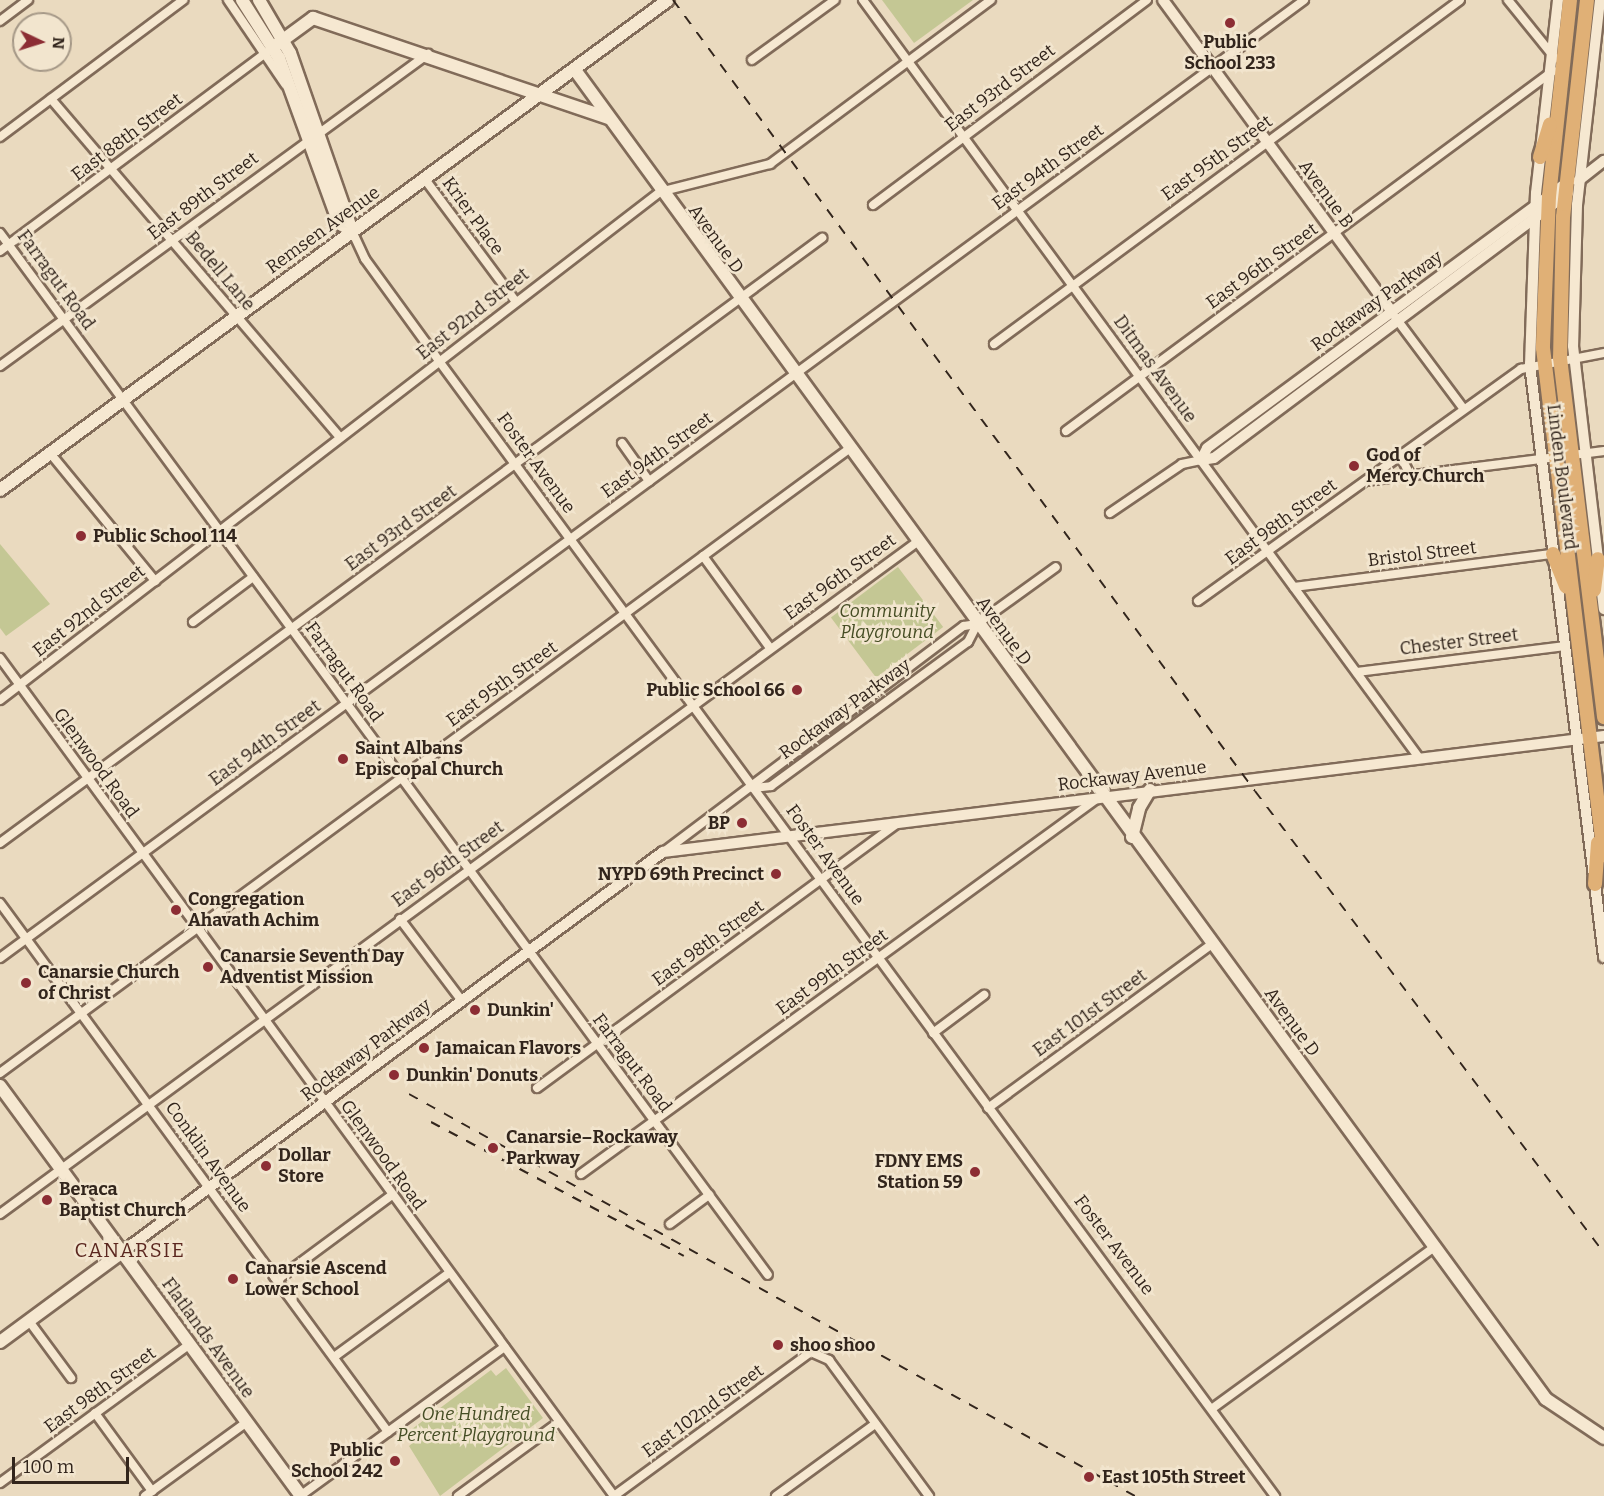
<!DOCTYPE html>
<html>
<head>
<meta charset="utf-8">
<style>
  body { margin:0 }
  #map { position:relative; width:1604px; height:1496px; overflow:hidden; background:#eadabf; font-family:Bitter,serif }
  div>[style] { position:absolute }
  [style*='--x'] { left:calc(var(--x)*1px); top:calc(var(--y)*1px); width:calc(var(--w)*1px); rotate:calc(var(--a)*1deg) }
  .green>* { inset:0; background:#c4c794; transform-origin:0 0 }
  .roads { filter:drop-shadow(2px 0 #816b59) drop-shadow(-2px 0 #816b59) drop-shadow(0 2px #816b59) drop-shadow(0 -2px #816b59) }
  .minor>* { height:8px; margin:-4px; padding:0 4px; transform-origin:4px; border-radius:4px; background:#f6e8d1 }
  .tertiary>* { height:10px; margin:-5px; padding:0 5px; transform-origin:5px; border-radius:5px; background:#f6e8d1 }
  .secondary>* { height:12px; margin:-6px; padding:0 6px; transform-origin:6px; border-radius:6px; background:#f6e8d1 }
  .trunk>* { height:14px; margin:-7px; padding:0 7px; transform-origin:7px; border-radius:7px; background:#e0b076 }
  .rail>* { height:2px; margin-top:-1px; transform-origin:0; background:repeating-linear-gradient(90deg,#32251c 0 10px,transparent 0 20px) }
  .dots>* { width:16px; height:16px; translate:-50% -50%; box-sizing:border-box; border:3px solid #f2e5ce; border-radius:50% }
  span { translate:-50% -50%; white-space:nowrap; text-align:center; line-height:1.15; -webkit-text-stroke:5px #f2e5ce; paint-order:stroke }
  .poi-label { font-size:18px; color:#32251c; font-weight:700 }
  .left { translate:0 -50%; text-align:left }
  .right { translate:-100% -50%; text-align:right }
  .street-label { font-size:18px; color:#32251c }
  .park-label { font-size:18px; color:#454d24; font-style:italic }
  .neighbourhood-label { font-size:20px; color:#5b271f; letter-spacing:1.5px }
  .north { position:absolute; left:12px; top:12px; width:60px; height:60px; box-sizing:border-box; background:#f2e5ce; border:2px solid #a59887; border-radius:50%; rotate:94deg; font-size:16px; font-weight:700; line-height:24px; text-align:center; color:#32251c }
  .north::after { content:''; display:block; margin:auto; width:21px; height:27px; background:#8c2d34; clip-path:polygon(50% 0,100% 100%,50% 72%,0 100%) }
  .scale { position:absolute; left:12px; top:1457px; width:117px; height:27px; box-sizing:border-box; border:3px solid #32251c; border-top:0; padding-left:8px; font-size:18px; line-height:21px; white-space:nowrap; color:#32251c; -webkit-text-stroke:4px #f2e5ce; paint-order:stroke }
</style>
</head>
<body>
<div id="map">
  <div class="green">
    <div style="clip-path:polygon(882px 0,973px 0,914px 43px)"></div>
    <div style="clip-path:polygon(0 544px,50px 604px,6px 636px,0 628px)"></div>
    <div style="left:898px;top:567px;width:75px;height:84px;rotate:53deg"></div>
    <div style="clip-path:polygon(506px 1368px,543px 1418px,440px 1496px,409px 1446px,415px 1441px,408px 1432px,491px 1370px,496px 1376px)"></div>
  </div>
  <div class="roads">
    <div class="minor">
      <div style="--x:228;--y:0;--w:102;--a:55.8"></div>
      <div style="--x:863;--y:0;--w:941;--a:53.73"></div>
      <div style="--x:1508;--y:0;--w:75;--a:51"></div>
      <div style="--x:0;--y:21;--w:35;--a:-37"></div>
      <div style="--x:752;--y:60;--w:102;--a:-35.9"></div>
      <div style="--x:51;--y:99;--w:445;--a:49.5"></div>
      <div style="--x:0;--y:137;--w:229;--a:-36.8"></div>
      <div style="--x:424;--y:178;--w:154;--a:53.4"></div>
      <div style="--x:873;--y:205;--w:342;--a:-36.8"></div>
      <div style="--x:352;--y:231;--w:31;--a:65"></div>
      <div style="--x:365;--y:259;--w:126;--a:54"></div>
      <div style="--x:439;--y:361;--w:1410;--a:53.63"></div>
      <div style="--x:0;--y:233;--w:1294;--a:53.61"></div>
      <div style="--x:0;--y:251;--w:339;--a:-36.7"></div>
      <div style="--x:1395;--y:317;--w:114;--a:53.2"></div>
      <div style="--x:994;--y:344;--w:579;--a:-36.43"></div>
      <div style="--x:0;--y:366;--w:530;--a:-36.09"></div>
      <div style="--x:1066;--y:431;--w:606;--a:-36.47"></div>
      <div style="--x:622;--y:443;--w:47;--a:54.6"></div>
      <div style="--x:50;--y:453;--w:166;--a:50.6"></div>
      <div style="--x:1400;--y:455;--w:22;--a:63"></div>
      <div style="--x:1366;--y:481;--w:240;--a:-7.2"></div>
      <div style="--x:1110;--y:513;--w:87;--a:-34.2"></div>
      <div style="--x:1182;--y:464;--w:19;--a:-12"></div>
      <div style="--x:703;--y:556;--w:114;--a:53.9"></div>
      <div style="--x:1294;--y:587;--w:261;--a:-7.3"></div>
      <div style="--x:1198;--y:601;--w:398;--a:-35.7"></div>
      <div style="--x:1521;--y:369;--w:85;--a:-10.9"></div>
      <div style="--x:193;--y:622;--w:75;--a:-36.9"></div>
      <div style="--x:0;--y:658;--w:1039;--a:53.77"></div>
      <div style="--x:1357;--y:672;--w:210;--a:-7.1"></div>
      <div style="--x:0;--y:700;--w:833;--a:-37.59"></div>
      <div style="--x:660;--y:192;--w:114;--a:-14.3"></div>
      <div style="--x:770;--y:164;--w:275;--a:-36.6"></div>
      <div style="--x:753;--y:788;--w:18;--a:-6"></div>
      <div style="--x:771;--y:786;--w:244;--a:-36.2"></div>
      <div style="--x:968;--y:642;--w:20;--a:-63"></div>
      <div style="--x:0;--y:843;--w:1021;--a:-36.35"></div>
      <div style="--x:665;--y:851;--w:374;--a:-37"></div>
      <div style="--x:964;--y:626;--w:13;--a:-9"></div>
      <div style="--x:977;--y:624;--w:97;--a:-35.8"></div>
      <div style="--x:0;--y:903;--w:656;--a:53.74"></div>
      <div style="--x:400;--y:919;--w:103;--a:52.9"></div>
      <div style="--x:0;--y:958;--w:1618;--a:-36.3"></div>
      <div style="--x:933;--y:1033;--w:64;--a:-36.7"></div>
      <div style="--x:0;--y:1073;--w:1054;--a:-36.32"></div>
      <div style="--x:537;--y:1088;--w:446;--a:-36.3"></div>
      <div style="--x:988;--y:1108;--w:278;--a:-36.2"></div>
      <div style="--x:581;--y:1174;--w:639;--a:-36.03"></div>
      <div style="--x:0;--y:1214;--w:1137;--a:-36.23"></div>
      <div style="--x:670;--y:1224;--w:49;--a:-36.6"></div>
      <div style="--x:277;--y:1280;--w:143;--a:-36.5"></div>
      <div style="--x:29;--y:1321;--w:71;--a:53.6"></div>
      <div style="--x:334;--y:1357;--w:142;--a:-36.1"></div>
      <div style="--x:1213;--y:1408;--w:274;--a:-36"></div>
      <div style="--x:95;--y:1413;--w:97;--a:53.8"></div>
      <div style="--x:0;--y:1483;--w:235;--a:-36.2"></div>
      <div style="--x:145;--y:1496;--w:126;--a:-36"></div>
      <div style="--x:300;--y:1496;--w:253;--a:-36.1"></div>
      <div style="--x:458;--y:1496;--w:125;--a:-36.2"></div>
      <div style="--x:614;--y:1496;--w:244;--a:-36.2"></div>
      <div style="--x:811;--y:1352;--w:20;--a:24"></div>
      <div style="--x:829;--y:1360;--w:169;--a:53.7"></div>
      <div style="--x:776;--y:1496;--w:122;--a:-36"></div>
    </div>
    <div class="tertiary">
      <div style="--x:1163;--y:0;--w:387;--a:53.7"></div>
      <div style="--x:1558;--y:0;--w:194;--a:96.5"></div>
      <div style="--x:1536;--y:193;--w:172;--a:92"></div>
      <div style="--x:1530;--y:365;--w:597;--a:82.87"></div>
      <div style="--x:1600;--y:0;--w:206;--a:96.4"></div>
      <div style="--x:1577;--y:205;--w:141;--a:91.6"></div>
      <div style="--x:1573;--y:346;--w:265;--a:83.3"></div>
      <div style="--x:1578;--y:181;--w:33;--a:-38"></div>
      <div style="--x:1201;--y:460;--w:13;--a:-9"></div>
      <div style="--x:1214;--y:458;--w:442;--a:-36.8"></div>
      <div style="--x:1201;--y:460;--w:13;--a:-63"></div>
      <div style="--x:1207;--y:448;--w:451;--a:-36.4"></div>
      <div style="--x:122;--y:1252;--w:673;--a:-36.48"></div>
      <div style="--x:663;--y:852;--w:948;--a:-7.03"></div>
    </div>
    <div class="secondary">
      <div style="--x:242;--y:0;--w:69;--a:57.5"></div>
      <div style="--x:279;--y:58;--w:176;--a:70"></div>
      <div style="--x:339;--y:223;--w:15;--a:32"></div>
      <div style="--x:259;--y:0;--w:61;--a:59.7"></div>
      <div style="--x:290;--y:53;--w:188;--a:70.8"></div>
      <div style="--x:272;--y:48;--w:51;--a:-36.2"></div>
      <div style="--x:313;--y:18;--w:312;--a:18.7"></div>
      <div style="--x:575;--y:70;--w:1646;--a:53.85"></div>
      <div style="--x:1546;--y:1399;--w:70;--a:33.9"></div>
      <div style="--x:0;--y:490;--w:828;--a:-36.26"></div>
      <div style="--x:1132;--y:837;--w:30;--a:-76"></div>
      <div style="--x:1139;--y:808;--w:21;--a:-59"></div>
      <div style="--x:0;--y:1086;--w:509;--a:53.72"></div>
      <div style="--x:0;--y:1342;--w:152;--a:-36.4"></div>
    </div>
    <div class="trunk">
      <div style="--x:1570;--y:0;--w:197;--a:96.1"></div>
      <div style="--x:1549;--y:196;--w:152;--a:92.3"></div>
      <div style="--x:1543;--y:348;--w:511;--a:83.14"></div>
      <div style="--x:1587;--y:0;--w:218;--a:96.3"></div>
      <div style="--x:1563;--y:217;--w:141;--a:91.2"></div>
      <div style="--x:1560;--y:358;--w:362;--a:83"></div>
      <div style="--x:1540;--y:157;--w:34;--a:-73"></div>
      <div style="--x:1553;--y:554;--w:35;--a:68"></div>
      <div style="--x:1594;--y:590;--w:31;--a:-83"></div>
      <div style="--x:1595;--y:884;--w:41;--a:-85.8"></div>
    </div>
  </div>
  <div class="rail">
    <div style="--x:673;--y:0;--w:982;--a:53.66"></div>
    <div style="--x:1255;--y:791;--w:579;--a:52.93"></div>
    <div style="--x:409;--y:1094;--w:830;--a:28.97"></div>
    <div style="--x:431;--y:1122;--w:286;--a:27.9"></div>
  </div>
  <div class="dots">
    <div style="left:1230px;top:23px;background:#8c2d34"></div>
    <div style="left:1354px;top:466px;background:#8c2d34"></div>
    <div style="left:81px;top:536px;background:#8c2d34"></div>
    <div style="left:797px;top:690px;background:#8c2d34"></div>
    <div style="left:343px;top:759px;background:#8c2d34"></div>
    <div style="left:742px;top:823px;background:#8c2d34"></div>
    <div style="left:776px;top:874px;background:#8c2d34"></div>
    <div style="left:176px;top:910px;background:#8c2d34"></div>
    <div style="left:208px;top:967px;background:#8c2d34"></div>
    <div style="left:26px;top:983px;background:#8c2d34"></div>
    <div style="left:475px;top:1010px;background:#8c2d34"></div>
    <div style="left:424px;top:1048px;background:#8c2d34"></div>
    <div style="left:394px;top:1075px;background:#8c2d34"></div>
    <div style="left:493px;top:1148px;background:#8c2d34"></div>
    <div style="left:266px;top:1166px;background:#8c2d34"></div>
    <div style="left:975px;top:1172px;background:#8c2d34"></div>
    <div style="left:47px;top:1200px;background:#8c2d34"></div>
    <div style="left:233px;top:1279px;background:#8c2d34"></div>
    <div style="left:778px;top:1345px;background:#8c2d34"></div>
    <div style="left:395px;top:1461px;background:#8c2d34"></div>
    <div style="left:1089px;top:1477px;background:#8c2d34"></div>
  </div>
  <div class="poi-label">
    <span style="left:1230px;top:53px">Public<br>School 233</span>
    <span class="left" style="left:1366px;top:466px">God of<br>Mercy Church</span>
    <span class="left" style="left:93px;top:536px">Public School 114</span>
    <span class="right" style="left:785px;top:690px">Public School 66</span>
    <span class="left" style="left:355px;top:759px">Saint Albans<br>Episcopal Church</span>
    <span class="right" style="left:730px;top:823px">BP</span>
    <span class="right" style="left:764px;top:874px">NYPD 69th Precinct</span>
    <span class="left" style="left:188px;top:910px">Congregation<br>Ahavath Achim</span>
    <span class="left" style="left:220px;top:967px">Canarsie Seventh Day<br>Adventist Mission</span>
    <span class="left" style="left:38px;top:983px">Canarsie Church<br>of Christ</span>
    <span class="left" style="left:487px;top:1010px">Dunkin'</span>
    <span class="left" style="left:436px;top:1048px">Jamaican Flavors</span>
    <span class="left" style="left:406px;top:1075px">Dunkin' Donuts</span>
    <span class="left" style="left:506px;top:1148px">Canarsie–Rockaway<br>Parkway</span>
    <span class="left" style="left:278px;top:1166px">Dollar<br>Store</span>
    <span class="right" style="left:963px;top:1172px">FDNY EMS<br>Station 59</span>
    <span class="left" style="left:59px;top:1200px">Beraca<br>Baptist Church</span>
    <span class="left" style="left:245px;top:1279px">Canarsie Ascend<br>Lower School</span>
    <span class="left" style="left:790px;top:1345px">shoo shoo</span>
    <span class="right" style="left:383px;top:1461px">Public<br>School 242</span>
    <span class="left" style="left:1102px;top:1477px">East 105th Street</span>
  </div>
  <div class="street-label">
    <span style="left:1000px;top:88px;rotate:-37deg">East 93rd Street</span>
    <span style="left:127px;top:137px;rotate:-37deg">East 88th Street</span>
    <span style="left:1217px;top:158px;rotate:-36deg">East 95th Street</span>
    <span style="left:1048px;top:167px;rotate:-36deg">East 94th Street</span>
    <span style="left:1326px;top:194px;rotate:54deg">Avenue B</span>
    <span style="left:203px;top:196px;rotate:-37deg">East 89th Street</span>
    <span style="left:473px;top:216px;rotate:54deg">Krier Place</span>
    <span style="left:323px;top:230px;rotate:-36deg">Remsen Avenue</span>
    <span style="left:716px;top:239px;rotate:54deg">Avenue D</span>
    <span style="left:1262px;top:266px;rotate:-36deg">East 96th Street</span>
    <span style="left:220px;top:271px;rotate:50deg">Bedell Lane</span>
    <span style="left:56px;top:280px;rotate:54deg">Farragut Road</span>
    <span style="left:1377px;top:301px;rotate:-36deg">Rockaway Parkway</span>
    <span style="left:473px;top:314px;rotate:-38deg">East 92nd Street</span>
    <span style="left:1155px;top:369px;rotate:54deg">Ditmas Avenue</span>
    <span style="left:657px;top:455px;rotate:-36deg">East 94th Street</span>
    <span style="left:536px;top:463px;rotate:54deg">Foster Avenue</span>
    <span style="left:1562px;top:477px;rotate:83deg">Linden Boulevard</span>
    <span style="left:1281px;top:522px;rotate:-36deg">East 98th Street</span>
    <span style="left:401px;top:528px;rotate:-36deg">East 93rd Street</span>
    <span style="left:1422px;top:554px;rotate:-7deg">Bristol Street</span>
    <span style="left:840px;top:577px;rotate:-36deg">East 96th Street</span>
    <span style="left:89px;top:611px;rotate:-38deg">East 92nd Street</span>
    <span style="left:1004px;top:631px;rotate:54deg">Avenue D</span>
    <span style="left:1459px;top:642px;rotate:-7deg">Chester Street</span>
    <span style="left:344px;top:672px;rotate:54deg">Farragut Road</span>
    <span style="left:502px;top:684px;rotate:-36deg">East 95th Street</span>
    <span style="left:845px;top:709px;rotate:-36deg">Rockaway Parkway</span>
    <span style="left:265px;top:743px;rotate:-36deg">East 94th Street</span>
    <span style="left:96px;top:763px;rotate:54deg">Glenwood Road</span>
    <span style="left:1132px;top:776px;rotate:-7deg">Rockaway Avenue</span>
    <span style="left:825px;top:855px;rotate:54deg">Foster Avenue</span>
    <span style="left:448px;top:864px;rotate:-36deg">East 96th Street</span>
    <span style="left:708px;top:943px;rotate:-36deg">East 98th Street</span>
    <span style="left:832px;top:972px;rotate:-36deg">East 99th Street</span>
    <span style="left:1090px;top:1013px;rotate:-36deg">East 101st Street</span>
    <span style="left:1292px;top:1022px;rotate:54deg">Avenue D</span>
    <span style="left:366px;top:1050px;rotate:-37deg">Rockaway Parkway</span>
    <span style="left:632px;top:1063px;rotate:53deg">Farragut Road</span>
    <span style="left:383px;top:1155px;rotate:54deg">Glenwood Road</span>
    <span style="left:208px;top:1157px;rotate:54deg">Conklin Avenue</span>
    <span style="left:1114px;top:1245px;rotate:53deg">Foster Avenue</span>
    <span style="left:208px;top:1338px;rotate:54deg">Flatlands Avenue</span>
    <span style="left:100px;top:1390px;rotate:-36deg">East 98th Street</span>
    <span style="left:703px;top:1411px;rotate:-36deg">East 102nd Street</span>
  </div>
  <div class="park-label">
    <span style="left:887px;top:622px">Community<br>Playground</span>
    <span style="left:476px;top:1425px">One Hundred<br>Percent Playground</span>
  </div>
  <div class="neighbourhood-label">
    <span style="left:130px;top:1250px">CANARSIE</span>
  </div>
  <div class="north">N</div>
  <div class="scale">100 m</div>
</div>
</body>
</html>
